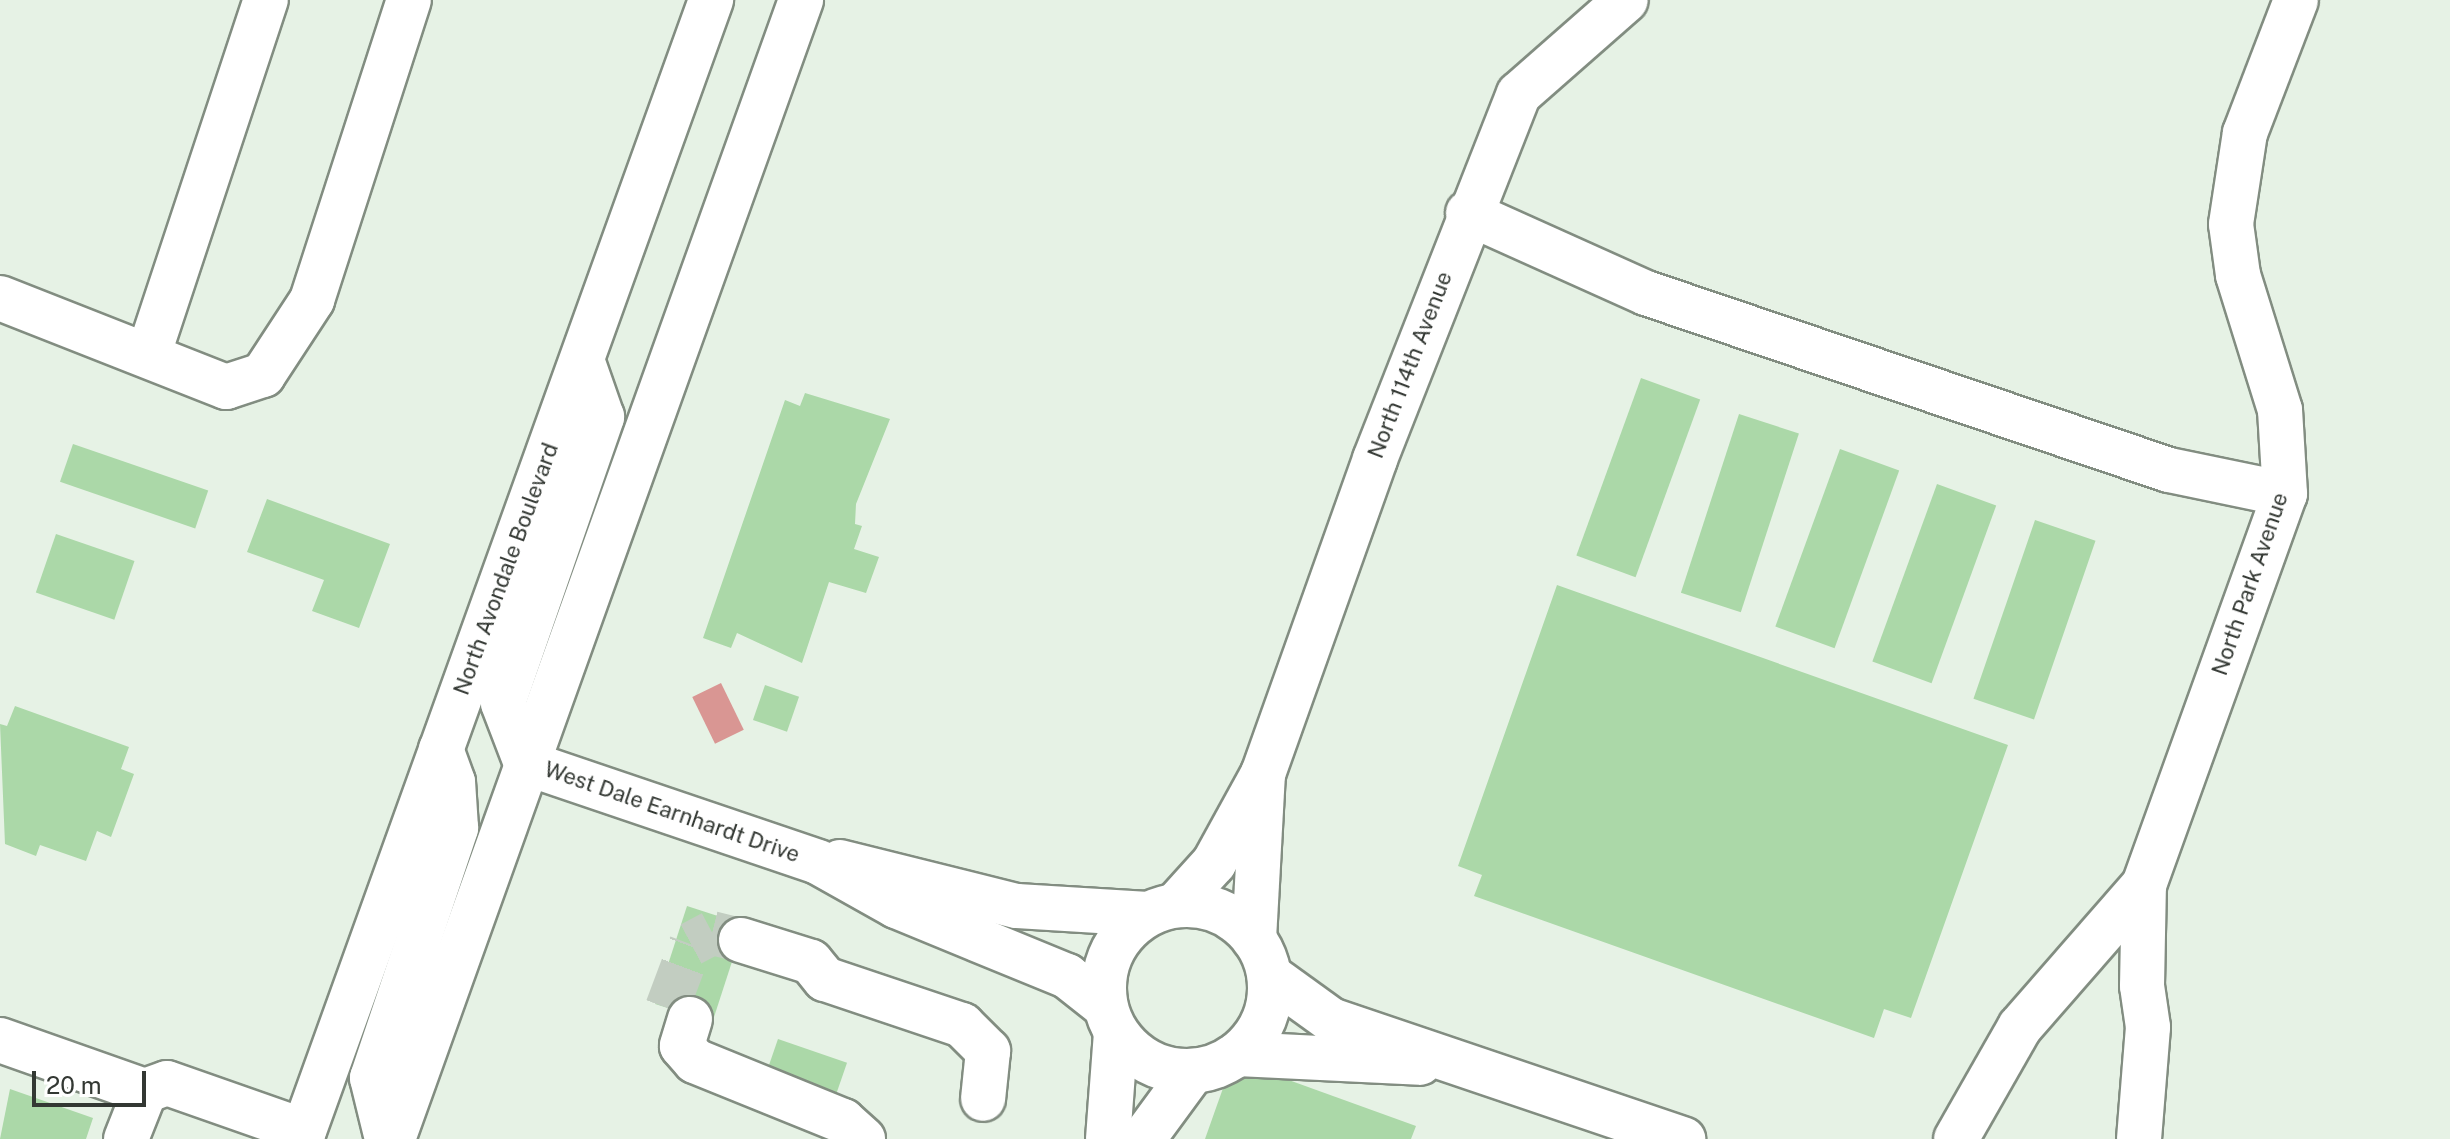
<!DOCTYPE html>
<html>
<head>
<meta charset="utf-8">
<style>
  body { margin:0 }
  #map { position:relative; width:2450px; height:1139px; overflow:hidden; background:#e6f2e5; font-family:"Public Sans",sans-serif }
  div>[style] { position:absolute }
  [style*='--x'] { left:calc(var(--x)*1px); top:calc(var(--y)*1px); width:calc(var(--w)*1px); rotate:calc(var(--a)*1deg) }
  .water>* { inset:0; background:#d99693; transform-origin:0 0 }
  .building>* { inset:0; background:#abd8a8; transform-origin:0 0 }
  .minor-tunnel>* { height:44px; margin-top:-22px; transform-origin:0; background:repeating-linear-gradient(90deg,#c2cdc1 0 44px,transparent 0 66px) }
  .roads { filter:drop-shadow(2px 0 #828d81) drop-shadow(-2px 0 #828d81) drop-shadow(0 2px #828d81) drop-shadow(0 -2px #828d81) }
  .minor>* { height:44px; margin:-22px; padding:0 22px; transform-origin:22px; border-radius:22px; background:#fff }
  .minor>.ring { margin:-22px; padding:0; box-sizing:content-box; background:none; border:44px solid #fff; border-radius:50% }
  .major>* { height:44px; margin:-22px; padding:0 22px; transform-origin:22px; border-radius:22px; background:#fff }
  span { translate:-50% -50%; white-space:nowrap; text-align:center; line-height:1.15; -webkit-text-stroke:6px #fff; paint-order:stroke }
  .street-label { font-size:22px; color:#333833 }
  .scale { position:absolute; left:32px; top:1071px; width:114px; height:36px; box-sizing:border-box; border:4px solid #333833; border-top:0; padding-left:10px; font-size:24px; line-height:28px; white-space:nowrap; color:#333833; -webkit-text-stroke:6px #fff; paint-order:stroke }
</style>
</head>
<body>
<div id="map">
  <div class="water">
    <div style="left:721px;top:683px;width:52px;height:32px;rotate:64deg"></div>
  </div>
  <div class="building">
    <div style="left:1641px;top:378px;width:63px;height:189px;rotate:20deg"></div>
    <div style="clip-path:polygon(805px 393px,890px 419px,856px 504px,855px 524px,862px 526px,854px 549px,879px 557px,866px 593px,829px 582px,802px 663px,737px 633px,731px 648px,703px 638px,785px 400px,800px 406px)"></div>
    <div style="left:1739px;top:414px;width:63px;height:188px;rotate:18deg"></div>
    <div style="left:73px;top:444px;width:143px;height:40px;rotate:19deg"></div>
    <div style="left:1840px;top:449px;width:63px;height:189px;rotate:20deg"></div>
    <div style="left:1937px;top:484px;width:63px;height:189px;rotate:20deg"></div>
    <div style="clip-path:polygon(267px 499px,390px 544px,359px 628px,312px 611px,324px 580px,247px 552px)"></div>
    <div style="left:2035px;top:520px;width:64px;height:189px;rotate:19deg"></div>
    <div style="left:56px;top:534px;width:83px;height:62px;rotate:19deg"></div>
    <div style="clip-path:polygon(1557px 585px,2008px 745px,1911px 1018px,1884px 1009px,1874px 1038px,1474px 896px,1482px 875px,1458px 866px)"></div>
    <div style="left:765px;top:685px;width:36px;height:37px;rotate:19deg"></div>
    <div style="clip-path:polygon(15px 706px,129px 747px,121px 769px,134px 774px,111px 837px,97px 831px,86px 861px,40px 845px,36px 856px,5px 844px,0 724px,7px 726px)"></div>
    <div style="left:687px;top:906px;width:60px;height:103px;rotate:18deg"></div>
    <div style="left:778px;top:1039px;width:73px;height:40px;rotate:19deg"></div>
    <div style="clip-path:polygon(1233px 1060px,1416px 1126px,1411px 1139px,1205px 1139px)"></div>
    <div style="clip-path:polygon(10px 1089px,93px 1118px,86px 1139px,0 1139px)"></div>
  </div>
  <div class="minor-tunnel">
    <div style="--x:667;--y:1008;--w:68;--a:-69.4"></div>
    <div style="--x:691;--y:944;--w:24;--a:-28"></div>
    <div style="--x:712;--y:933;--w:30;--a:14"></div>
  </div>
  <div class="roads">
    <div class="minor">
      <div style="--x:1468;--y:213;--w:195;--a:24.2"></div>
      <div style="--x:1646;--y:293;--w:552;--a:18.7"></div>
      <div style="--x:2169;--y:470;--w:118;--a:11.7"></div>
      <div style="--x:0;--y:298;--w:243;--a:21.5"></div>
      <div style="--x:226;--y:387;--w:39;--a:-18"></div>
      <div style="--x:263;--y:375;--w:90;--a:-56.8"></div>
      <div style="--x:312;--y:300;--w:315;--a:-72.1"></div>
      <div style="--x:149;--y:353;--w:372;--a:-71.7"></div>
      <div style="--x:526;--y:763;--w:308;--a:18.7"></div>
      <div style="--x:818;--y:862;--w:90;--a:29.4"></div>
      <div style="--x:896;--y:906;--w:185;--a:22.3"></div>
      <div style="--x:1067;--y:976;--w:48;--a:38.3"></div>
      <div style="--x:840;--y:862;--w:182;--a:14"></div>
      <div style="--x:1017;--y:906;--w:131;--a:3.5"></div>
      <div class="ring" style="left:1104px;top:905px;width:122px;height:122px"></div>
      <div style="--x:1176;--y:905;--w:57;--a:-47.9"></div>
      <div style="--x:1214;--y:863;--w:102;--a:-61.2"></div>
      <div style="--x:1263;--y:774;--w:334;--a:-70.4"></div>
      <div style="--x:1375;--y:459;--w:392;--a:-68.5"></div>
      <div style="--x:1519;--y:94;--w:142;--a:-41.3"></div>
      <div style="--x:1254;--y:939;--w:165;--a:-86.9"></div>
      <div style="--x:741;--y:940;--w:73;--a:17.4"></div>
      <div style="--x:811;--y:962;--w:22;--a:51"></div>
      <div style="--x:825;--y:979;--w:145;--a:18.6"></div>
      <div style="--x:962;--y:1025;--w:37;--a:45"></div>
      <div style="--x:988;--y:1051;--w:48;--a:95.9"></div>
      <div style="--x:1270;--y:976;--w:75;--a:35.8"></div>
      <div style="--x:1331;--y:1020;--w:372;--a:18.7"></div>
      <div style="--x:690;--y:1019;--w:28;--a:107"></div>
      <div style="--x:682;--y:1046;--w:20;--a:49"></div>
      <div style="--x:695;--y:1061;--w:160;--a:22.1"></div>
      <div style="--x:843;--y:1121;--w:27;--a:42"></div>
      <div style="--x:0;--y:1040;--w:154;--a:19.4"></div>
      <div style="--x:1238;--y:1054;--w:182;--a:2.8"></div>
      <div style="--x:126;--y:1139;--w:52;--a:-68.4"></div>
      <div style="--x:145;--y:1091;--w:23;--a:-20"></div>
      <div style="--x:167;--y:1083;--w:145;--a:19.3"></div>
      <div style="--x:1108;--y:1139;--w:107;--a:-85.7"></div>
      <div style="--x:1143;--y:1139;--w:84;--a:-53.7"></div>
      <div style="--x:1956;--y:1139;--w:129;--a:-60.3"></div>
      <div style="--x:2020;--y:1027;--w:189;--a:-48.9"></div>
      <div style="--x:2139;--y:1139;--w:112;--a:-85.4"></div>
      <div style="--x:2148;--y:1027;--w:41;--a:-98.3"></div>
      <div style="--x:2142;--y:986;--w:101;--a:-88.9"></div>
      <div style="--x:2144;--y:885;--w:416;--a:-70.2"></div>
      <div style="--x:2285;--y:494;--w:84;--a:-93.4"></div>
      <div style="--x:2280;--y:410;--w:141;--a:-107.3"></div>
      <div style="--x:2238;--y:275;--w:51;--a:-97.8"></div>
      <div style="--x:2231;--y:224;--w:92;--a:-81.3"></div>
      <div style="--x:2245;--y:133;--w:142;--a:-69"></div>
    </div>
    <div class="major">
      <div style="--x:526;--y:763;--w:64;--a:-111"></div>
      <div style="--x:503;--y:703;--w:303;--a:-70.9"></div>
      <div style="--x:602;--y:417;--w:60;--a:-109.3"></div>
      <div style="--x:301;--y:1139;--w:1211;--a:-70.2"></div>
      <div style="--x:387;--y:1139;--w:63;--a:-103.8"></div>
      <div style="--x:372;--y:1078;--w:264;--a:-71.4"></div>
      <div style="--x:456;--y:828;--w:46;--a:-93.7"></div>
      <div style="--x:453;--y:782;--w:35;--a:-110"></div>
      <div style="--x:393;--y:1139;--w:1210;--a:-70.29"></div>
    </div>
  </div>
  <div class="street-label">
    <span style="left:1410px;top:365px;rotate:-69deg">North 114th Avenue</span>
    <span style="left:506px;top:569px;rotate:-70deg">North Avondale Boulevard</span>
    <span style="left:2250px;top:584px;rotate:-71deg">North Park Avenue</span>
    <span style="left:672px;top:812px;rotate:19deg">West Dale Earnhardt Drive</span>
  </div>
  <div class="scale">20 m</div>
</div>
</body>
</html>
